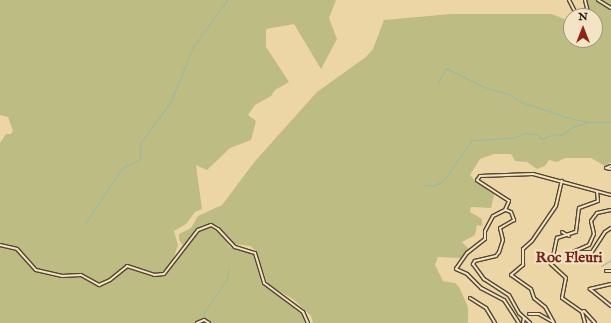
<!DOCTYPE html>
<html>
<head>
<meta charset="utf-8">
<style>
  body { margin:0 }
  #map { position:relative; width:611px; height:323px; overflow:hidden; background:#ecd6a6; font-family:"IM FELL English",serif }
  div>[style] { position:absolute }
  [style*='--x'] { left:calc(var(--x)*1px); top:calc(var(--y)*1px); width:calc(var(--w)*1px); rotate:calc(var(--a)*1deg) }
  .green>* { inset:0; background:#bdbc83 }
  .stream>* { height:1px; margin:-0.5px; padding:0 0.5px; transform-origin:0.5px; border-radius:0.5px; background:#99b9a4 }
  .roads { filter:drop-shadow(1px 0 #544630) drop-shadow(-1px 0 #544630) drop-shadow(0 1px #544630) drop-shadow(0 -1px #544630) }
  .minor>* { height:2px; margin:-1px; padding:0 1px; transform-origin:1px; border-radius:1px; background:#f3e4c5 }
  span { translate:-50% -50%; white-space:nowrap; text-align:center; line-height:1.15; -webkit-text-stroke:4px #f3e4c5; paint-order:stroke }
  .neighbourhood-label { font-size:15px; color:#7a1f14; font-weight:700 }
  .north { position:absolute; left:563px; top:8px; width:40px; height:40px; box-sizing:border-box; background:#f3e4c5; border:1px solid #9f927a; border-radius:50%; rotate:0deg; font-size:11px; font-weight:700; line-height:16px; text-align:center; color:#221609 }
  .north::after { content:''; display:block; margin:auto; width:14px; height:18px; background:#8f2418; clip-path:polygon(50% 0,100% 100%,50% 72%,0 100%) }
</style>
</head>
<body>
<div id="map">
  <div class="green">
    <div style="clip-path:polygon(0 0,336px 0,329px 18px,337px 39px,321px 69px,294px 24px,266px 29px,266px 47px,289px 82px,275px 90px,271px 96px,255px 105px,248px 115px,256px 121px,251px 140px,230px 148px,207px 170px,196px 165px,202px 209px,195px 212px,186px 224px,174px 231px,178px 245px,173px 260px,175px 263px,197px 231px,209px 227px,221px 234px,230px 247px,253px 254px,262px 284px,303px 315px,305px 323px,210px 323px,202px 318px,195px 323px,0 323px,0 143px,6px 134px,11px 134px,13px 131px,8px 117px,0 115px)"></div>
    <div style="clip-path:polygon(584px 0,611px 0,611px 162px,605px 166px,591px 158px,565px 158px,557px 162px,549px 160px,545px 166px,537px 169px,527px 162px,515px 161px,511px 154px,494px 154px,480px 159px,470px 175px,478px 184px,495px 191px,491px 208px,471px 207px,470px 212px,482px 219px,482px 226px,477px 225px,475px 235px,462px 242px,469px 249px,462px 258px,438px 257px,435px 265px,443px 281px,455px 283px,459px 287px,468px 307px,468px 323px,313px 323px,311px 316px,293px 299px,268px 285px,256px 251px,250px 246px,233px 244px,218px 226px,210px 224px,201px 226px,184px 247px,179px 240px,179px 234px,191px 228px,198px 216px,222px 205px,256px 160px,317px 92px,366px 57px,373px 49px,384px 20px,451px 14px,552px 14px,571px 22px,571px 40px,595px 40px,595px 16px,590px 16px)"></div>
  </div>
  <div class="stream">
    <div style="--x:437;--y:84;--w:18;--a:-61"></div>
    <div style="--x:446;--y:68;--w:42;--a:26.6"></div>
    <div style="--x:484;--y:87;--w:26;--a:16"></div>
    <div style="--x:509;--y:94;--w:14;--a:34"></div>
    <div style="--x:521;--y:102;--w:47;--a:18.4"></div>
    <div style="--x:566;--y:117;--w:22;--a:13"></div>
    <div style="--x:587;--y:122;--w:24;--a:0"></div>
    <div style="--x:424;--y:185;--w:9;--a:6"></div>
    <div style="--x:433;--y:186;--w:11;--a:-27"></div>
    <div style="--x:443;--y:181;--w:50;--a:-54.7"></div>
    <div style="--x:472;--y:140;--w:40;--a:-2.9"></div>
    <div style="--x:512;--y:138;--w:14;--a:-21"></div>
    <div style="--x:525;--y:133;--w:11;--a:5"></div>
    <div style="--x:536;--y:134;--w:8;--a:40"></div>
    <div style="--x:542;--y:139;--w:12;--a:-24"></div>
    <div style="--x:553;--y:134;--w:8;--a:7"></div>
    <div style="--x:561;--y:135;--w:14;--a:-34"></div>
    <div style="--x:573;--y:127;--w:15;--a:-20"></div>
    <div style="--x:86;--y:222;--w:65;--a:-56.3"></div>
    <div style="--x:122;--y:168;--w:20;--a:-27"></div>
    <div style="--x:140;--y:159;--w:17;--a:-87"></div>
    <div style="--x:141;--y:142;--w:49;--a:-53.4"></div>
    <div style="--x:170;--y:103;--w:61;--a:-67.7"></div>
    <div style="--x:193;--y:47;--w:58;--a:-54.1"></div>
    <div style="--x:601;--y:266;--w:12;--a:-31"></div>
    <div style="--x:203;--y:323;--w:11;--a:-85"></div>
    <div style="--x:204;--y:312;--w:40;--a:-55.1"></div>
    <div style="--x:227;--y:279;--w:10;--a:-79"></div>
  </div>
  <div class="roads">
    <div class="minor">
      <div style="--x:569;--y:0;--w:18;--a:63"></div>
      <div style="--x:585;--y:0;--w:16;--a:76"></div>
      <div style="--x:598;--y:0;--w:15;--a:32"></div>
      <div style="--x:611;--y:166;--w:5;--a:158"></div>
      <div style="--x:606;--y:168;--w:5;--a:11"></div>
      <div style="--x:505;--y:210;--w:10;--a:-66"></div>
      <div style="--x:509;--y:201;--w:38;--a:-147"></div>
      <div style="--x:477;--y:180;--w:5;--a:-53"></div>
      <div style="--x:480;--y:176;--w:53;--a:-2.2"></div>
      <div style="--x:533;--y:174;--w:81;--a:15.1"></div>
      <div style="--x:505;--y:210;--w:13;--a:153"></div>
      <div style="--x:493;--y:216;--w:17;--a:118"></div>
      <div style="--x:485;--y:231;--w:8;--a:90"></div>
      <div style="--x:485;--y:239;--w:23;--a:142"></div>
      <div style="--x:467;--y:253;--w:19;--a:125"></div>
      <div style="--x:456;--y:269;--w:12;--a:24"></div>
      <div style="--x:467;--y:274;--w:20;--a:45"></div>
      <div style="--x:481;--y:288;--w:26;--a:28"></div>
      <div style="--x:504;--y:300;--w:27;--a:57"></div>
      <div style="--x:506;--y:210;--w:5;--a:22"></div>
      <div style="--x:511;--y:212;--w:9;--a:69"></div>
      <div style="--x:514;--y:220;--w:16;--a:150"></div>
      <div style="--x:500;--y:228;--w:12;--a:76"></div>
      <div style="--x:503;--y:240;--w:13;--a:108"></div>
      <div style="--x:499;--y:252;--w:5;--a:127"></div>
      <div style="--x:496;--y:256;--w:22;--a:167"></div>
      <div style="--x:475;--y:261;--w:4;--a:124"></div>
      <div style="--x:473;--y:264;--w:19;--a:54"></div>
      <div style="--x:484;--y:279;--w:30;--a:33"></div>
      <div style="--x:509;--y:295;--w:21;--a:61"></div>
      <div style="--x:519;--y:313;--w:15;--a:42"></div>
      <div style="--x:562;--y:232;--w:8;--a:30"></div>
      <div style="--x:0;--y:245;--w:17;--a:13"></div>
      <div style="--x:17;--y:249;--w:28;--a:48"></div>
      <div style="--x:36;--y:270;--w:27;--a:13"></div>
      <div style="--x:62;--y:276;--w:19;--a:-3"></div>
      <div style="--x:81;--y:275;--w:21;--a:29"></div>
      <div style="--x:99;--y:285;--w:12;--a:-24"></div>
      <div style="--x:110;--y:280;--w:22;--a:-39"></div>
      <div style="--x:127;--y:266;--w:28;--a:18"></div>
      <div style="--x:154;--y:275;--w:10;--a:-6"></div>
      <div style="--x:164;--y:274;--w:56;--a:-52.3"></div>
      <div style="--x:198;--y:230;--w:14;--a:-21"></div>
      <div style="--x:211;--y:225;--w:8;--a:30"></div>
      <div style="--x:218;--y:229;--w:25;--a:47"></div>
      <div style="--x:235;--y:247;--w:21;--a:17"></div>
      <div style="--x:255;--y:253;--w:31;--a:73"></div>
      <div style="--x:264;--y:283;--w:49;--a:36.6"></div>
      <div style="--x:303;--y:312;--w:12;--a:66"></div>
      <div style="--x:573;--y:252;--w:17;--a:-24"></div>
      <div style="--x:589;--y:245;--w:12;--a:-66"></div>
      <div style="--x:594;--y:234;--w:13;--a:-103"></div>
      <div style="--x:591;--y:221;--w:10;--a:-53"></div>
      <div style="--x:597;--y:213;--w:14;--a:-12"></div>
      <div style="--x:573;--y:252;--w:19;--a:0"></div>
      <div style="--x:592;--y:252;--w:24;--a:-57"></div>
      <div style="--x:605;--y:232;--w:7;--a:-34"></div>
      <div style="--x:606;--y:271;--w:5;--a:0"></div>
      <div style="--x:611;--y:284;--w:22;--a:167"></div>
      <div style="--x:590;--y:289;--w:27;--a:39"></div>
      <div style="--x:470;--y:298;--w:19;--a:32"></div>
      <div style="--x:486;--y:308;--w:17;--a:59"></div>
      <div style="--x:582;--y:312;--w:24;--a:-145"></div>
      <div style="--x:562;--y:298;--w:20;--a:-79"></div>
      <div style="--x:566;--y:278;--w:21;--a:-137"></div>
      <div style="--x:551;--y:264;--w:3;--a:-72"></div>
      <div style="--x:552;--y:261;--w:24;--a:-78"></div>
      <div style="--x:557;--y:238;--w:20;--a:-18"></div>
      <div style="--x:576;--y:232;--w:24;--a:-83"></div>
      <div style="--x:579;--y:208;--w:20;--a:-20"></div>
      <div style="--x:598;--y:201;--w:9;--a:-96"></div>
      <div style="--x:529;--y:314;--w:10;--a:0"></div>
      <div style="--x:539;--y:314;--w:16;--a:30"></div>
      <div style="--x:197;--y:323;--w:8;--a:-23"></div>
      <div style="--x:204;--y:320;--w:6;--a:31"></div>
      <div style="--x:523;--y:323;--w:5;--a:-79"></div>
      <div style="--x:554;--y:323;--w:18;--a:-119"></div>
      <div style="--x:545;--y:307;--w:14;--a:-141"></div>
      <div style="--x:534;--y:298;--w:9;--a:-108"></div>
      <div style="--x:531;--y:289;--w:24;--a:-145"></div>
      <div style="--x:511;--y:275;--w:16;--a:-40"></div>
      <div style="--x:523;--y:265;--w:16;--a:-90"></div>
      <div style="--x:523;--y:249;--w:12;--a:-42"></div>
      <div style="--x:532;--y:241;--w:42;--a:-55.6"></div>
      <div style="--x:556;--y:206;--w:26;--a:-77"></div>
      <div style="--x:585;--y:323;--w:11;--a:-105"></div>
      <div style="--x:582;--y:312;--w:2;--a:-27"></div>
      <div style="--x:584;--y:311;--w:16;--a:47"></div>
    </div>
  </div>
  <div class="neighbourhood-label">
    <span style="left:569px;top:258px">Roc Fleuri</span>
  </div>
  <div class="north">N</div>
</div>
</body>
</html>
